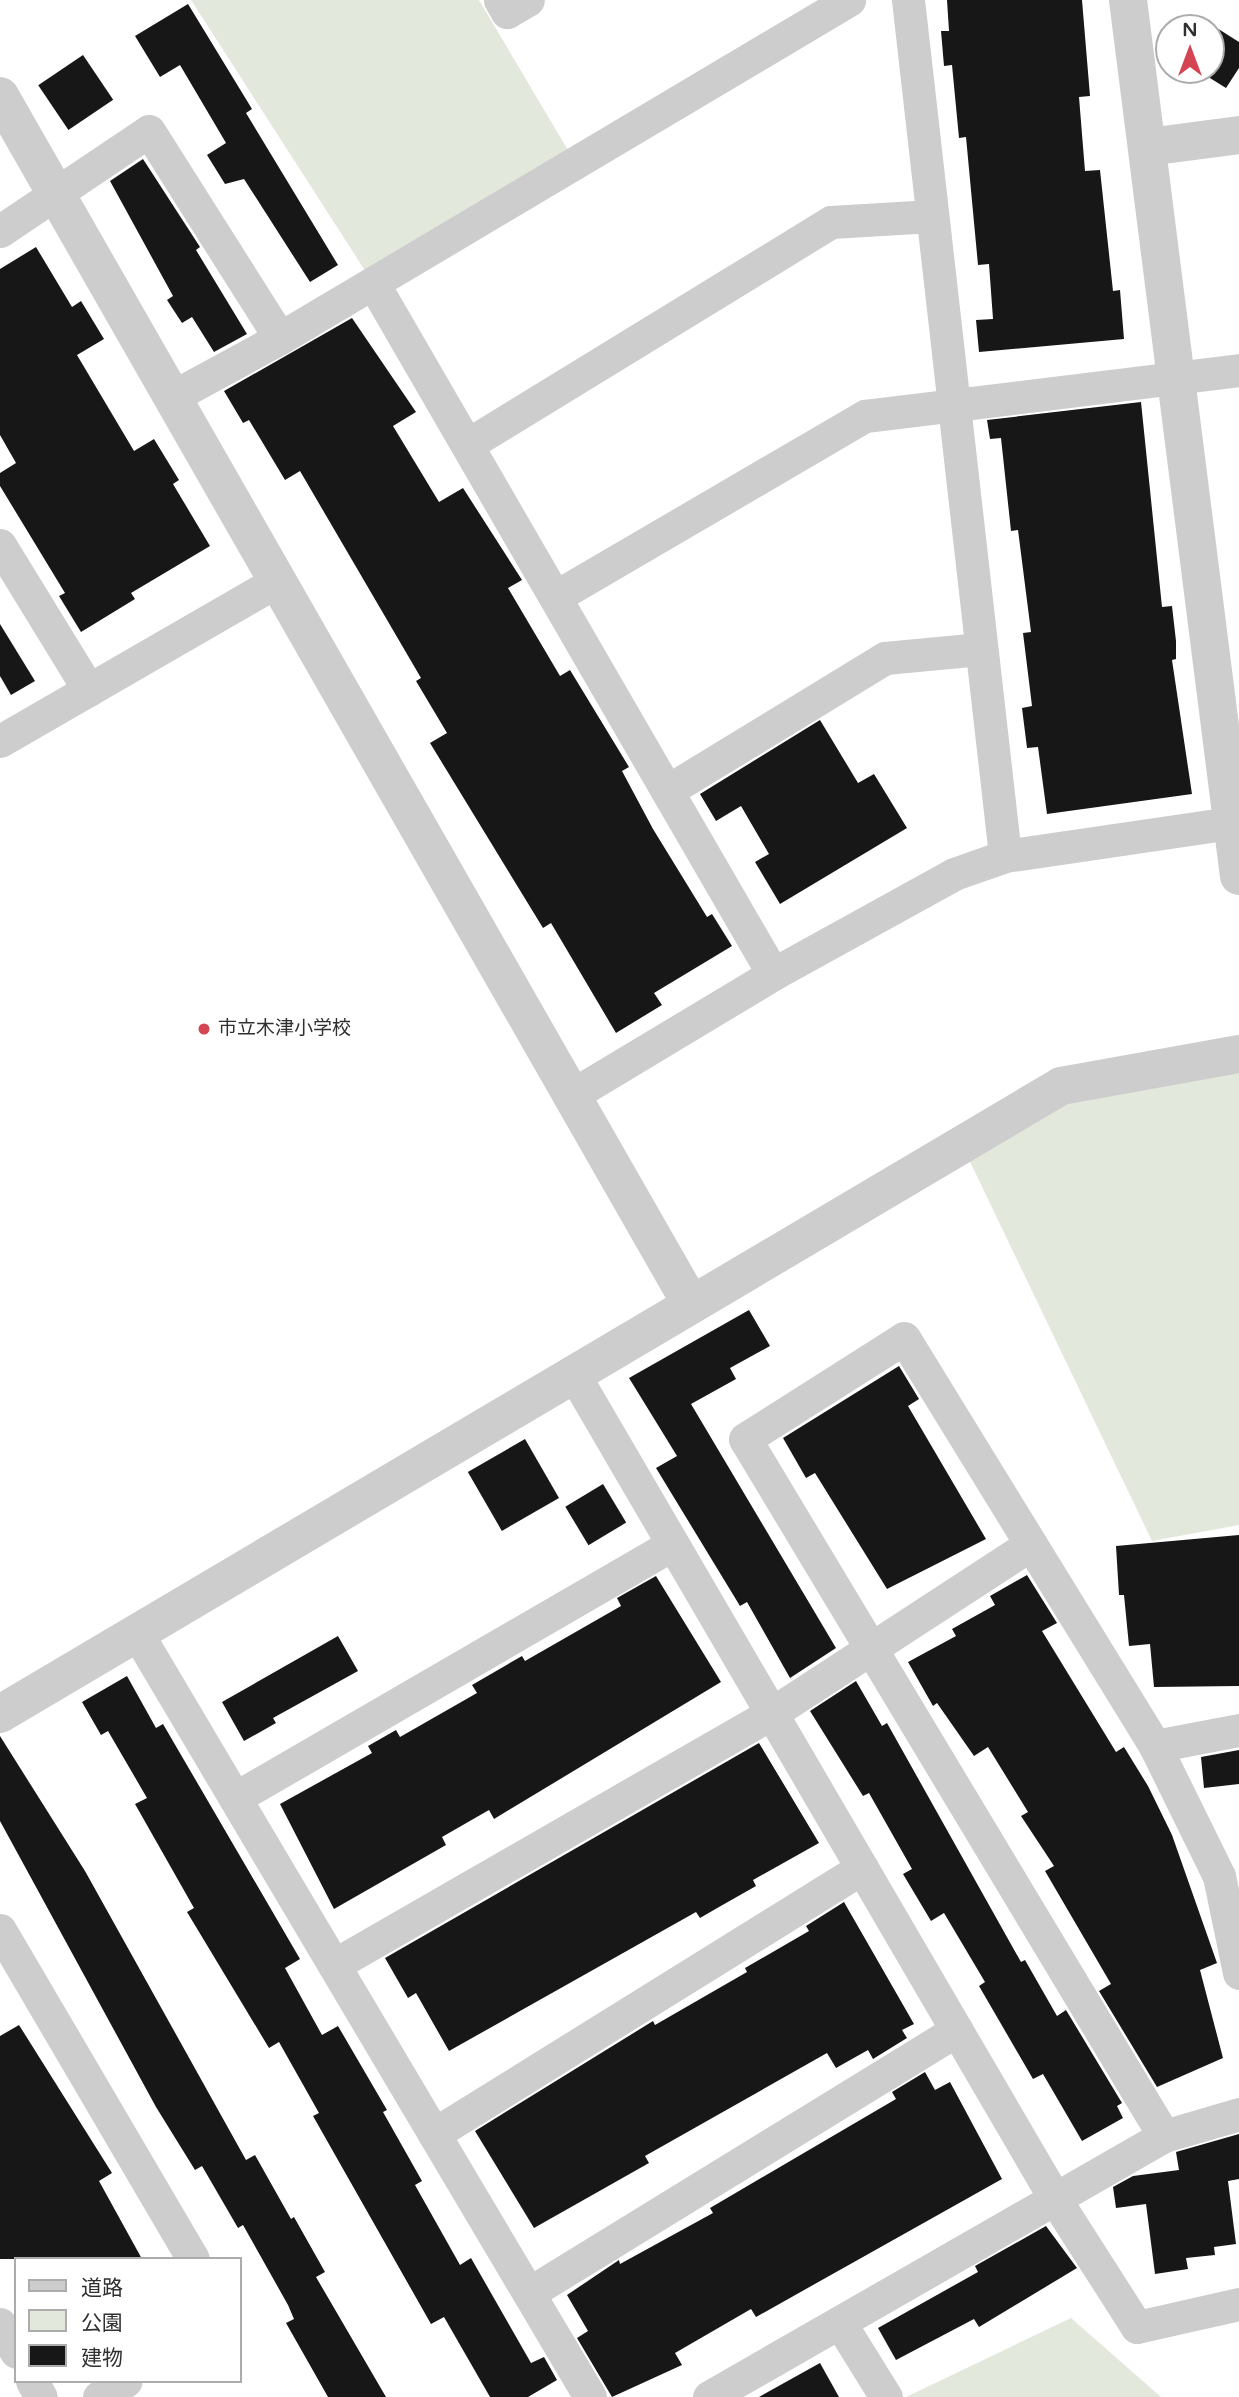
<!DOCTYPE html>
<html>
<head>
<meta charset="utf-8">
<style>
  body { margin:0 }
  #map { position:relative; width:1239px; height:2397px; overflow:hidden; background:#fff; font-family:"Varela Round","Noto Sans JP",sans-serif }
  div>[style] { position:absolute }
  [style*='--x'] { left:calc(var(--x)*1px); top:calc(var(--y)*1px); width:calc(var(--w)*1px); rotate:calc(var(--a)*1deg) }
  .green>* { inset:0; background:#e3e8dc }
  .building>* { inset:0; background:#171717; transform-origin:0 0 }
  .minor>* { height:33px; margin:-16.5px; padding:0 16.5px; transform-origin:16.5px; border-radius:16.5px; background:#cdcdcd }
  .tertiary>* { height:38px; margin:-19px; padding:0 19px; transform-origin:19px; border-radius:19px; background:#cdcdcd }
  .dots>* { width:19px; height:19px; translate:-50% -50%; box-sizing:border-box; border:4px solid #fff; border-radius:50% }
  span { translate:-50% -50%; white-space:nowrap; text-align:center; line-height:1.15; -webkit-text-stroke:7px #fff; paint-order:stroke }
  .poi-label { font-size:19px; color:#303030 }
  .left { translate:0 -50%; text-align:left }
  .legend { position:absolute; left:14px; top:2257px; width:228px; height:126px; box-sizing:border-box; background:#fff; border:2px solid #acacac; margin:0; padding:9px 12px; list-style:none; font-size:21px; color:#303030 }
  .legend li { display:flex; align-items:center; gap:14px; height:35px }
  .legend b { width:35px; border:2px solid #acacac }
  .north { position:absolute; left:1155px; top:14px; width:70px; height:70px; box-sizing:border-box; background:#fff; border:2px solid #acacac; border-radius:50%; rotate:0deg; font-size:19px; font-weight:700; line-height:28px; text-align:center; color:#303030 }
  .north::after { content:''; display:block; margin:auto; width:24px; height:32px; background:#d54453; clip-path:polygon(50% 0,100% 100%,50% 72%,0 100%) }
</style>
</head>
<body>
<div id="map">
  <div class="green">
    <div style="clip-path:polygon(191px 0,479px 0,575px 162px,373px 283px)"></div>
    <div style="clip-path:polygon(1239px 1054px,1239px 1525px,1152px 1541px,962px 1145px,1061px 1086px)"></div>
    <div style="clip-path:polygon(1071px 2318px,1161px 2397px,906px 2397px)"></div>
  </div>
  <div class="building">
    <div style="clip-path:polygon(947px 0,1082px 0,1090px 96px,1079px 97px,1085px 171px,1100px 170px,1113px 291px,1120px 290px,1124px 339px,979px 352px,976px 320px,993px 319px,989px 264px,978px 265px,966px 137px,959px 138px,952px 65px,944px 66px,941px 31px,949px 31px)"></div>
    <div style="clip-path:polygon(188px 4px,252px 109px,246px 113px,338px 265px,310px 282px,244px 179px,225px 184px,207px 155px,226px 143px,180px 65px,160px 77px,135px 36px)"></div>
    <div style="clip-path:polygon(1201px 18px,1239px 42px,1239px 68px,1226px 88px,1197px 70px,1211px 70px,1211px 28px,1195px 28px)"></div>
    <div style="left:83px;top:55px;width:54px;height:54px;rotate:56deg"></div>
    <div style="clip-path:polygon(143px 159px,200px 247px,196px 250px,247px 334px,214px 352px,192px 317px,182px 323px,167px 300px,173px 296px,110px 181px)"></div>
    <div style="clip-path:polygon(36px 247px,72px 307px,81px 301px,104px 339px,77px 355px,134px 451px,154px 439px,179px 480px,173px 484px,210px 546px,131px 593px,135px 599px,81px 632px,59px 596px,65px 593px,0 486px,0 473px,16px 463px,0 435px,0 269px)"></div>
    <div style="clip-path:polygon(352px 318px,416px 412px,393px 426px,439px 502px,463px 488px,522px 580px,508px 588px,560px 676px,570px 670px,629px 767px,622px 771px,653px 829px,707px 917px,712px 914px,732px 946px,654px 993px,662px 1005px,616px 1033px,551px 923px,543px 928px,430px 743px,447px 733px,416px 681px,421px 678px,300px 471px,285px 480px,249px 420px,243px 423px,224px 391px)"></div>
    <div style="clip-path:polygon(1141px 402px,1162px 607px,1172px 606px,1176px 641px,1176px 659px,1172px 660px,1192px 794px,1047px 814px,1038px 747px,1027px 748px,1022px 708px,1032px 706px,1023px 633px,1031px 632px,1018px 530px,1011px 531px,1001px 438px,990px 439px,987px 420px)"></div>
    <div style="clip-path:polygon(0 624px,35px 681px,11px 695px,0 676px)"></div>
    <div style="clip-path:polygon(820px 720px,858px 783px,874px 774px,907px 828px,780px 904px,755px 862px,769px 854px,741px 806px,716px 821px,700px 794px)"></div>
    <div style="clip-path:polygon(749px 1310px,770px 1346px,730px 1368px,736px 1379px,691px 1404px,836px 1648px,790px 1678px,747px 1602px,740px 1606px,656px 1468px,677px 1456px,629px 1378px)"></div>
    <div style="clip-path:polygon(899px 1366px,919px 1399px,908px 1406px,986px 1539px,887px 1589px,815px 1473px,806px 1478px,783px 1438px)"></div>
    <div style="left:525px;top:1439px;width:68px;height:66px;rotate:60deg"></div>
    <div style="left:603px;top:1484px;width:45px;height:44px;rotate:59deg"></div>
    <div style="clip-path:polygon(1239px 1535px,1239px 1686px,1154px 1687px,1150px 1644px,1129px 1646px,1124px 1595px,1119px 1595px,1116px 1546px)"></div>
    <div style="clip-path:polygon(1027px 1575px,1057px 1623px,1042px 1631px,1116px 1752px,1124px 1747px,1148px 1786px,1172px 1835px,1217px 1963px,1200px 1970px,1223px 2058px,1157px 2087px,1099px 1991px,1111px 1984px,1045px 1871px,1054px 1866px,1021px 1816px,1028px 1812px,988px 1747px,974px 1756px,937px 1703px,933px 1706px,908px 1662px,956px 1636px,952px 1629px,995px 1605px,990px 1596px)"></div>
    <div style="clip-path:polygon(656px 1576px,721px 1682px,494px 1819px,489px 1810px,442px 1837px,446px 1845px,334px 1909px,280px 1804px,372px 1753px,368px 1746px,396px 1730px,400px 1737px,477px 1693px,472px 1685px,522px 1656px,525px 1661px,621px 1606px,617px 1598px)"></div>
    <div style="clip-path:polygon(338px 1636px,358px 1671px,273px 1718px,276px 1723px,244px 1741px,222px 1702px)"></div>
    <div style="clip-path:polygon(127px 1676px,156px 1728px,163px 1724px,300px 1959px,285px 1968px,322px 2035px,338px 2026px,387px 2110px,383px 2112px,422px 2181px,415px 2185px,460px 2265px,471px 2258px,531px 2363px,544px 2357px,557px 2380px,528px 2397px,490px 2397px,444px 2317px,431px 2324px,313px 2116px,319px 2113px,279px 2042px,269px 2048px,187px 1912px,194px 1908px,135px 1804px,147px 1798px,108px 1731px,101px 1735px,82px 1702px)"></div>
    <div style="clip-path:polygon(856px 1681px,882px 1726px,887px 1723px,1021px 1962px,1025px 1960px,1057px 2016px,1066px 2010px,1122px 2103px,1117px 2106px,1123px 2118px,1082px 2141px,1043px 2074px,1033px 2079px,979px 1986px,985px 1982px,944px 1913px,931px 1921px,903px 1874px,912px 1869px,869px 1793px,863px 1796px,810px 1711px)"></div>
    <div style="clip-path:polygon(0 1736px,85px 1871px,246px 2160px,255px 2155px,291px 2219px,294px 2217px,325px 2272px,316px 2277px,386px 2397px,328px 2397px,286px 2323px,294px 2319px,288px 2305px,243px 2225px,238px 2228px,202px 2166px,195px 2170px,156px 2107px,0 1821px)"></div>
    <div style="clip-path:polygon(759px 1743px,819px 1843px,753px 1880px,756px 1886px,719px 1907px,700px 1918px,696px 1912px,449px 2051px,416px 1993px,408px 1998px,385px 1958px)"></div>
    <div style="clip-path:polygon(1239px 1750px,1239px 1784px,1204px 1788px,1201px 1757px)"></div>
    <div style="clip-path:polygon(844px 1902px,914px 2024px,902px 2030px,907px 2038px,873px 2059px,868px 2050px,836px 2068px,827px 2053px,645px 2156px,649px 2163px,534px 2228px,475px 2131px,653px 2021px,655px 2025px,747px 1972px,745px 1968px,809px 1931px,806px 1926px)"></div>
    <div style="clip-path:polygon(19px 2025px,112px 2173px,99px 2181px,142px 2259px,0 2259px,0 2036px)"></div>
    <div style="clip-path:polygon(925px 2072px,935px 2090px,950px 2082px,1002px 2179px,756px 2317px,751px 2309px,675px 2353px,682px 2365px,612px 2397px,577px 2338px,588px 2331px,567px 2295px,619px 2260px,620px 2264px,713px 2213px,710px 2208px,896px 2099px,892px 2092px)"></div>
    <div style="clip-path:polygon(1239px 2134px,1239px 2179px,1228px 2181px,1236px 2244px,1214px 2247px,1215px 2255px,1186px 2258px,1188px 2269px,1155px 2274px,1146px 2204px,1116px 2208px,1113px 2187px,1133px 2176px,1179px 2170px,1176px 2152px)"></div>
    <div style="clip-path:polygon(1046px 2226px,1077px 2268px,979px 2327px,974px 2319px,896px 2360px,878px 2328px,978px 2272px,975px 2266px)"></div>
    <div style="clip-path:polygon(820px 2363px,839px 2397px,759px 2397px)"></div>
  </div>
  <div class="minor">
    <div style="--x:500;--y:0;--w:14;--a:60"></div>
    <div style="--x:507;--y:12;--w:24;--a:-30"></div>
    <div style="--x:908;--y:0;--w:861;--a:83.53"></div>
    <div style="--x:0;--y:231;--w:179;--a:-33.9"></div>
    <div style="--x:149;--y:131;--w:245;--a:57.7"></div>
    <div style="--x:373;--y:283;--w:798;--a:59.93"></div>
    <div style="--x:172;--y:397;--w:123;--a:-28.6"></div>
    <div style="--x:280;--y:338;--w:662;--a:-30.71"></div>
    <div style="--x:467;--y:445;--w:427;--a:-31.5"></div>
    <div style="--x:831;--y:222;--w:101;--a:-3.4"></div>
    <div style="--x:0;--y:545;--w:170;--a:58.5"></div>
    <div style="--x:555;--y:597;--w:359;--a:-30.3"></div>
    <div style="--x:865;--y:416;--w:377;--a:-7"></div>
    <div style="--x:0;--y:741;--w:320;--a:-30"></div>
    <div style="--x:667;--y:791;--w:255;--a:-31.4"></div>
    <div style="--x:885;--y:658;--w:96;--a:-5.4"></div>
    <div style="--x:572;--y:1095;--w:235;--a:-31"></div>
    <div style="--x:773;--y:974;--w:207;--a:-28.9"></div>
    <div style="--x:954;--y:874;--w:54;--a:-19.4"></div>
    <div style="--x:1005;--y:856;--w:236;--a:-8.3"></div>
    <div style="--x:573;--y:1373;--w:956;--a:59.73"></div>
    <div style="--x:1055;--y:2199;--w:152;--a:57.4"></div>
    <div style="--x:1137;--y:2327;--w:105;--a:-12.7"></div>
    <div style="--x:137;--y:1633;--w:888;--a:59.33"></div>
    <div style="--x:1155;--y:1746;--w:86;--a:-10.8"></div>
    <div style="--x:235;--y:1798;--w:506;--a:-30.11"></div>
    <div style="--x:0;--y:1930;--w:381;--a:59.6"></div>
    <div style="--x:334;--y:1965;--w:505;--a:-29.91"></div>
    <div style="--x:772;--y:1713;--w:309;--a:-33.1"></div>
    <div style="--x:434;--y:2134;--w:504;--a:-31.86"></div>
    <div style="--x:1164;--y:2136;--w:813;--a:-121.01"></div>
    <div style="--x:745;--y:1439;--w:188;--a:-32.4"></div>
    <div style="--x:904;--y:1338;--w:479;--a:58.4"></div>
    <div style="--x:1155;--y:1746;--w:145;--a:63.8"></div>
    <div style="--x:1219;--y:1876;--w:99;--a:78.3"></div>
    <div style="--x:529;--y:2293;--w:502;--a:-31.57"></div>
    <div style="--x:840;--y:2323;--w:87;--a:58.1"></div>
    <div style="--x:0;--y:2324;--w:32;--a:60"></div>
    <div style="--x:32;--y:2381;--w:18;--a:61"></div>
    <div style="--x:99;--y:2397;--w:31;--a:-31"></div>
    <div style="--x:709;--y:2397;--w:525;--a:-29.84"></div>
    <div style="--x:1164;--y:2136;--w:78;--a:-16.3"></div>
  </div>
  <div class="tertiary">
    <div style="--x:1128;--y:0;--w:883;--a:82.78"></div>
    <div style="--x:0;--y:96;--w:1392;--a:60.23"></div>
    <div style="--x:1148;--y:147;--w:92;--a:-7.5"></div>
    <div style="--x:0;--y:1714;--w:1233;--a:-30.62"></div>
    <div style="--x:1061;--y:1086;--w:181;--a:-10.2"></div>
  </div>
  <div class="dots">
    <div style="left:204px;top:1029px;background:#d54453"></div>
  </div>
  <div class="poi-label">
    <span class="left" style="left:218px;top:1029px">市立木津小学校</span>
  </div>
  <ul class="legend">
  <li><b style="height:9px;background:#cdcdcd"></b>道路</li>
  <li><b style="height:19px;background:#e3e8dc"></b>公園</li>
  <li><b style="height:19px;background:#171717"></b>建物</li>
  </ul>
  <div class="north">N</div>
</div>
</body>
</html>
